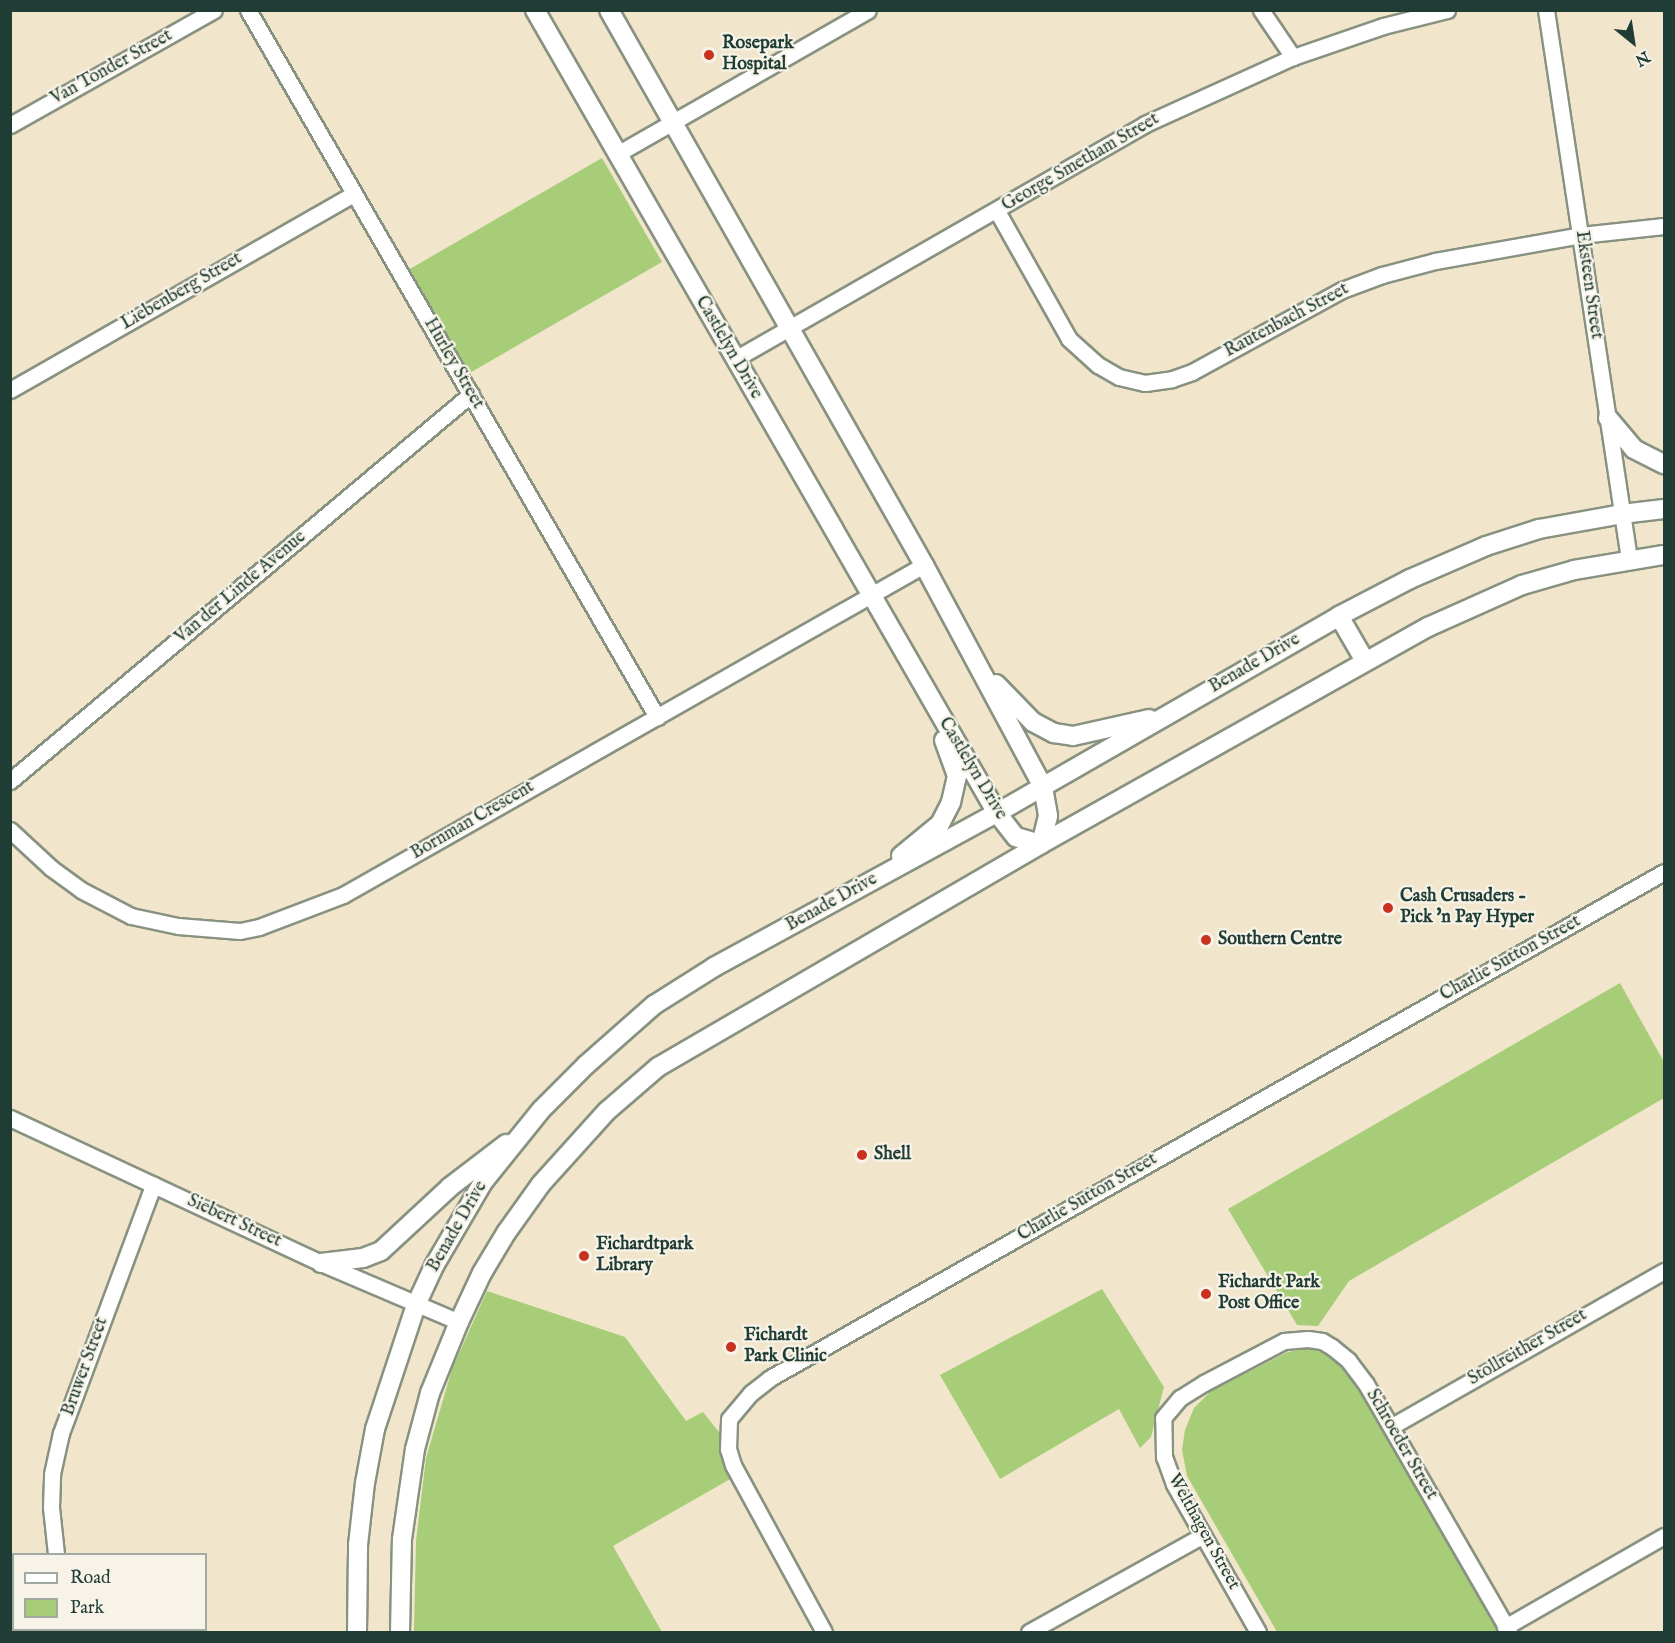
<!DOCTYPE html>
<html>
<head>
<meta charset="utf-8">
<style>
  body { margin:0 }
  #map { position:relative; width:1675px; height:1643px; overflow:hidden; background:#f1e6cc; font-family:"IM FELL English",serif }
  div>[style] { position:absolute }
  [style*='--x'] { left:calc(var(--x)*1px); top:calc(var(--y)*1px); width:calc(var(--w)*1px); rotate:calc(var(--a)*1deg) }
  .green>* { inset:0; background:#a7cd78; transform-origin:0 0 }
  .roads { filter:drop-shadow(2px 0 #889280) drop-shadow(-2px 0 #889280) drop-shadow(0 2px #889280) drop-shadow(0 -2px #889280) }
  .minor>* { height:15px; margin:-7.5px; padding:0 7.5px; transform-origin:7.5px; border-radius:7.5px; background:#fff }
  .tertiary>* { height:18px; margin:-9px; padding:0 9px; transform-origin:9px; border-radius:9px; background:#fff }
  .dots>* { width:16px; height:16px; translate:-50% -50%; box-sizing:border-box; border:3px solid #f7f3e8; border-radius:50% }
  span { translate:-50% -50%; white-space:nowrap; text-align:center; line-height:1.15; -webkit-text-stroke:4.5px #f7f3e8; paint-order:stroke }
  .poi-label { font-size:18px; color:#1f3d34; font-weight:700 }
  .left { translate:0 -50%; text-align:left }
  .street-label { font-size:18px; color:#1f3d34 }
  .frame { position:absolute; inset:0; border:12px solid #1f3d34; pointer-events:none }
  .legend { position:absolute; left:12px; top:1553px; width:195px; height:78px; box-sizing:border-box; background:#f7f3e8; border:2px solid #a1aaa0; margin:0; padding:8px 10px; list-style:none; font-size:18px; color:#1f3d34 }
  .legend li { display:flex; align-items:center; gap:12px; height:30px }
  .legend b { width:30px; border:2px solid #a1aaa0 }
  .north { position:absolute; left:1603px; top:12px; width:60px; height:60px; -webkit-text-stroke:4px #f7f3e8; paint-order:stroke; rotate:150deg; font-size:16px; font-weight:700; line-height:24px; text-align:center; color:#1f3d34 }
  .north::after { content:''; display:block; margin:auto; width:21px; height:27px; background:#1f3d34; clip-path:polygon(50% 0,100% 100%,50% 72%,0 100%) }
</style>
</head>
<body>
<div id="map">
  <div class="green">
    <div style="left:602px;top:158px;width:120px;height:222px;rotate:60deg"></div>
    <div style="clip-path:polygon(1620px 983px,1664px 1062px,1664px 1098px,1349px 1281px,1318px 1326px,1297px 1325px,1228px 1209px)"></div>
    <div style="clip-path:polygon(1102px 1289px,1164px 1387px,1151px 1437px,1140px 1448px,1119px 1409px,1000px 1479px,940px 1375px)"></div>
    <div style="clip-path:polygon(487px 1291px,625px 1337px,686px 1421px,703px 1412px,726px 1441px,732px 1478px,613px 1546px,662px 1632px,414px 1632px,416px 1541px,426px 1458px,452px 1369px)"></div>
    <div style="clip-path:polygon(1310px 1348px,1328px 1355px,1342px 1366px,1360px 1390px,1502px 1632px,1277px 1632px,1187px 1476px,1182px 1450px,1185px 1430px,1194px 1408px,1211px 1391px,1288px 1352px)"></div>
  </div>
  <div class="roads">
    <div class="minor">
      <div style="--x:248;--y:10;--w:817;--a:59.95"></div>
      <div style="--x:1261;--y:10;--w:57;--a:55.8"></div>
      <div style="--x:1546;--y:10;--w:555;--a:81.4"></div>
      <div style="--x:10;--y:125;--w:234;--a:-29.4"></div>
      <div style="--x:617;--y:154;--w:289;--a:-29.8"></div>
      <div style="--x:997;--y:211;--w:147;--a:60.6"></div>
      <div style="--x:1069;--y:339;--w:39;--a:42"></div>
      <div style="--x:1098;--y:365;--w:24;--a:30"></div>
      <div style="--x:1119;--y:377;--w:27;--a:13"></div>
      <div style="--x:1145;--y:383;--w:27;--a:-8"></div>
      <div style="--x:1172;--y:379;--w:21;--a:-19"></div>
      <div style="--x:1192;--y:372;--w:171;--a:-28.7"></div>
      <div style="--x:1342;--y:290;--w:43;--a:-20.6"></div>
      <div style="--x:1382;--y:275;--w:55;--a:-14.8"></div>
      <div style="--x:1435;--y:261;--w:148;--a:-10.1"></div>
      <div style="--x:1581;--y:235;--w:83;--a:-6.2"></div>
      <div style="--x:735;--y:359;--w:473;--a:-29.8"></div>
      <div style="--x:1145;--y:124;--w:162;--a:-24.4"></div>
      <div style="--x:1293;--y:57;--w:95;--a:-19"></div>
      <div style="--x:1383;--y:26;--w:66;--a:-14"></div>
      <div style="--x:10;--y:390;--w:396;--a:-29.7"></div>
      <div style="--x:10;--y:781;--w:602;--a:-40.01"></div>
      <div style="--x:10;--y:830;--w:56;--a:42.8"></div>
      <div style="--x:51;--y:868;--w:37;--a:36"></div>
      <div style="--x:81;--y:890;--w:56;--a:27.5"></div>
      <div style="--x:131;--y:916;--w:48;--a:12"></div>
      <div style="--x:178;--y:926;--w:62;--a:4.6"></div>
      <div style="--x:240;--y:931;--w:19;--a:-12"></div>
      <div style="--x:259;--y:927;--w:90;--a:-20.9"></div>
      <div style="--x:343;--y:895;--w:668;--a:-29.6"></div>
      <div style="--x:10;--y:1118;--w:343;--a:25"></div>
      <div style="--x:321;--y:1263;--w:150;--a:23.1"></div>
      <div style="--x:1392;--y:1426;--w:313;--a:-29.7"></div>
      <div style="--x:56;--y:1554;--w:47;--a:-96.1"></div>
      <div style="--x:51;--y:1507;--w:33;--a:-88"></div>
      <div style="--x:52;--y:1474;--w:42;--a:-77.6"></div>
      <div style="--x:61;--y:1433;--w:265;--a:-69.6"></div>
      <div style="--x:1505;--y:1627;--w:183;--a:-29.8"></div>
      <div style="--x:72;--y:1630;--w:2;--a:63"></div>
      <div style="--x:824;--y:1632;--w:190;--a:-118.6"></div>
      <div style="--x:733;--y:1465;--w:17;--a:-107"></div>
      <div style="--x:728;--y:1449;--w:30;--a:-88"></div>
      <div style="--x:729;--y:1419;--w:34;--a:-50"></div>
      <div style="--x:751;--y:1393;--w:24;--a:-38"></div>
      <div style="--x:770;--y:1378;--w:1027;--a:-29.51"></div>
      <div style="--x:1029;--y:1632;--w:199;--a:-29.1"></div>
      <div style="--x:1258;--y:1632;--w:170;--a:-119.6"></div>
      <div style="--x:1174;--y:1484;--w:29;--a:-110"></div>
      <div style="--x:1164;--y:1457;--w:39;--a:-91"></div>
      <div style="--x:1163;--y:1418;--w:26;--a:-50"></div>
      <div style="--x:1180;--y:1398;--w:28;--a:-32"></div>
      <div style="--x:1204;--y:1383;--w:90;--a:-27.7"></div>
      <div style="--x:1284;--y:1341;--w:24;--a:-5"></div>
      <div style="--x:1308;--y:1339;--w:14;--a:8"></div>
      <div style="--x:1322;--y:1341;--w:12;--a:31"></div>
      <div style="--x:1332;--y:1347;--w:21;--a:39"></div>
      <div style="--x:1348;--y:1360;--w:30;--a:53"></div>
      <div style="--x:1366;--y:1384;--w:286;--a:60"></div>
    </div>
    <div class="tertiary">
      <div style="--x:535;--y:10;--w:926;--a:60.09"></div>
      <div style="--x:997;--y:813;--w:31;--a:52"></div>
      <div style="--x:1016;--y:837;--w:26;--a:16"></div>
      <div style="--x:609;--y:10;--w:638;--a:60.42"></div>
      <div style="--x:924;--y:565;--w:252;--a:61.8"></div>
      <div style="--x:1043;--y:787;--w:29;--a:80"></div>
      <div style="--x:1048;--y:816;--w:29;--a:104"></div>
      <div style="--x:1608;--y:418;--w:40;--a:50"></div>
      <div style="--x:1634;--y:449;--w:34;--a:27"></div>
      <div style="--x:1339;--y:616;--w:52;--a:60"></div>
      <div style="--x:996;--y:684;--w:53;--a:45.8"></div>
      <div style="--x:1033;--y:722;--w:24;--a:28"></div>
      <div style="--x:1054;--y:733;--w:19;--a:9"></div>
      <div style="--x:1073;--y:736;--w:78;--a:-12.6"></div>
      <div style="--x:901;--y:856;--w:50;--a:-39.4"></div>
      <div style="--x:940;--y:824;--w:25;--a:-63"></div>
      <div style="--x:951;--y:802;--w:27;--a:-77"></div>
      <div style="--x:957;--y:776;--w:38;--a:-110"></div>
      <div style="--x:321;--y:1263;--w:42;--a:-6.8"></div>
      <div style="--x:363;--y:1258;--w:19;--a:-21"></div>
      <div style="--x:381;--y:1251;--w:94;--a:-42.8"></div>
      <div style="--x:450;--y:1187;--w:71;--a:-37.5"></div>
      <div style="--x:357;--y:1632;--w:87;--a:-89.3"></div>
      <div style="--x:358;--y:1545;--w:62;--a:-83.6"></div>
      <div style="--x:365;--y:1483;--w:55;--a:-79.5"></div>
      <div style="--x:375;--y:1429;--w:131;--a:-71.7"></div>
      <div style="--x:416;--y:1305;--w:43;--a:-65.2"></div>
      <div style="--x:434;--y:1266;--w:97;--a:-59.7"></div>
      <div style="--x:483;--y:1182;--w:92;--a:-51.1"></div>
      <div style="--x:541;--y:1110;--w:64;--a:-45"></div>
      <div style="--x:586;--y:1065;--w:91;--a:-41.4"></div>
      <div style="--x:654;--y:1005;--w:71;--a:-32.3"></div>
      <div style="--x:714;--y:967;--w:322;--a:-28.6"></div>
      <div style="--x:997;--y:813;--w:395;--a:-29.9"></div>
      <div style="--x:1339;--y:616;--w:80;--a:-27.5"></div>
      <div style="--x:1410;--y:579;--w:83;--a:-23.5"></div>
      <div style="--x:1486;--y:546;--w:56;--a:-17.8"></div>
      <div style="--x:1539;--y:529;--w:84;--a:-10.2"></div>
      <div style="--x:1622;--y:514;--w:42;--a:-6.8"></div>
      <div style="--x:400;--y:1632;--w:93;--a:-88.8"></div>
      <div style="--x:402;--y:1539;--w:91;--a:-81.8"></div>
      <div style="--x:415;--y:1449;--w:58;--a:-75"></div>
      <div style="--x:430;--y:1393;--w:77;--a:-67.8"></div>
      <div style="--x:459;--y:1322;--w:54;--a:-64.9"></div>
      <div style="--x:482;--y:1273;--w:47;--a:-59"></div>
      <div style="--x:506;--y:1233;--w:60;--a:-54.5"></div>
      <div style="--x:541;--y:1184;--w:98;--a:-47.9"></div>
      <div style="--x:607;--y:1111;--w:67;--a:-40.8"></div>
      <div style="--x:658;--y:1067;--w:443;--a:-30.2"></div>
      <div style="--x:1041;--y:844;--w:444;--a:-29.3"></div>
      <div style="--x:1428;--y:627;--w:103;--a:-24.1"></div>
      <div style="--x:1522;--y:585;--w:54;--a:-16.1"></div>
      <div style="--x:1574;--y:570;--w:91;--a:-9.5"></div>
    </div>
  </div>
  <div class="dots">
    <div style="left:709px;top:55px;background:#c8321e"></div>
    <div style="left:1388px;top:908px;background:#c8321e"></div>
    <div style="left:1206px;top:940px;background:#c8321e"></div>
    <div style="left:862px;top:1155px;background:#c8321e"></div>
    <div style="left:584px;top:1256px;background:#c8321e"></div>
    <div style="left:1206px;top:1294px;background:#c8321e"></div>
    <div style="left:731px;top:1347px;background:#c8321e"></div>
  </div>
  <div class="poi-label">
    <span class="left" style="left:722px;top:55px">Rosepark<br>Hospital</span>
    <span class="left" style="left:1400px;top:908px">Cash Crusaders -<br>Pick 'n Pay Hyper</span>
    <span class="left" style="left:1218px;top:940px">Southern Centre</span>
    <span class="left" style="left:874px;top:1155px">Shell</span>
    <span class="left" style="left:596px;top:1256px">Fichardtpark<br>Library</span>
    <span class="left" style="left:1218px;top:1294px">Fichardt Park<br>Post Office</span>
    <span class="left" style="left:744px;top:1347px">Fichardt<br>Park Clinic</span>
  </div>
  <div class="street-label">
    <span style="left:112px;top:68px;rotate:-29deg">Van Tonder Street</span>
    <span style="left:1081px;top:163px;rotate:-30deg">George Smetham Street</span>
    <span style="left:1588px;top:285px;rotate:82deg">Eksteen Street</span>
    <span style="left:182px;top:292px;rotate:-30deg">Liebenberg Street</span>
    <span style="left:1287px;top:321px;rotate:-28deg">Rautenbach Street</span>
    <span style="left:728px;top:348px;rotate:60deg">Castlelyn Drive</span>
    <span style="left:453px;top:364px;rotate:60deg">Hurley Street</span>
    <span style="left:241px;top:588px;rotate:-40deg">Van der Linde Avenue</span>
    <span style="left:1255px;top:664px;rotate:-30deg">Benade Drive</span>
    <span style="left:972px;top:769px;rotate:59deg">Castlelyn Drive</span>
    <span style="left:473px;top:821px;rotate:-30deg">Bornman Crescent</span>
    <span style="left:832px;top:903px;rotate:-29deg">Benade Drive</span>
    <span style="left:1511px;top:959px;rotate:-29deg">Charlie Sutton Street</span>
    <span style="left:1088px;top:1198px;rotate:-30deg">Charlie Sutton Street</span>
    <span style="left:234px;top:1222px;rotate:25deg">Siebert Street</span>
    <span style="left:458px;top:1227px;rotate:-60deg">Benade Drive</span>
    <span style="left:1528px;top:1348px;rotate:-30deg">Stollreither Street</span>
    <span style="left:86px;top:1367px;rotate:-70deg">Bruwer Street</span>
    <span style="left:1401px;top:1445px;rotate:60deg">Schroeder Street</span>
    <span style="left:1203px;top:1532px;rotate:61deg">Welthagen Street</span>
  </div>
  <div class="frame"></div>
  <ul class="legend">
  <li><b style="height:8px;background:#fff"></b>Road</li>
  <li><b style="height:16px;background:#a7cd78"></b>Park</li>
  </ul>
  <div class="north">N</div>
</div>
</body>
</html>
